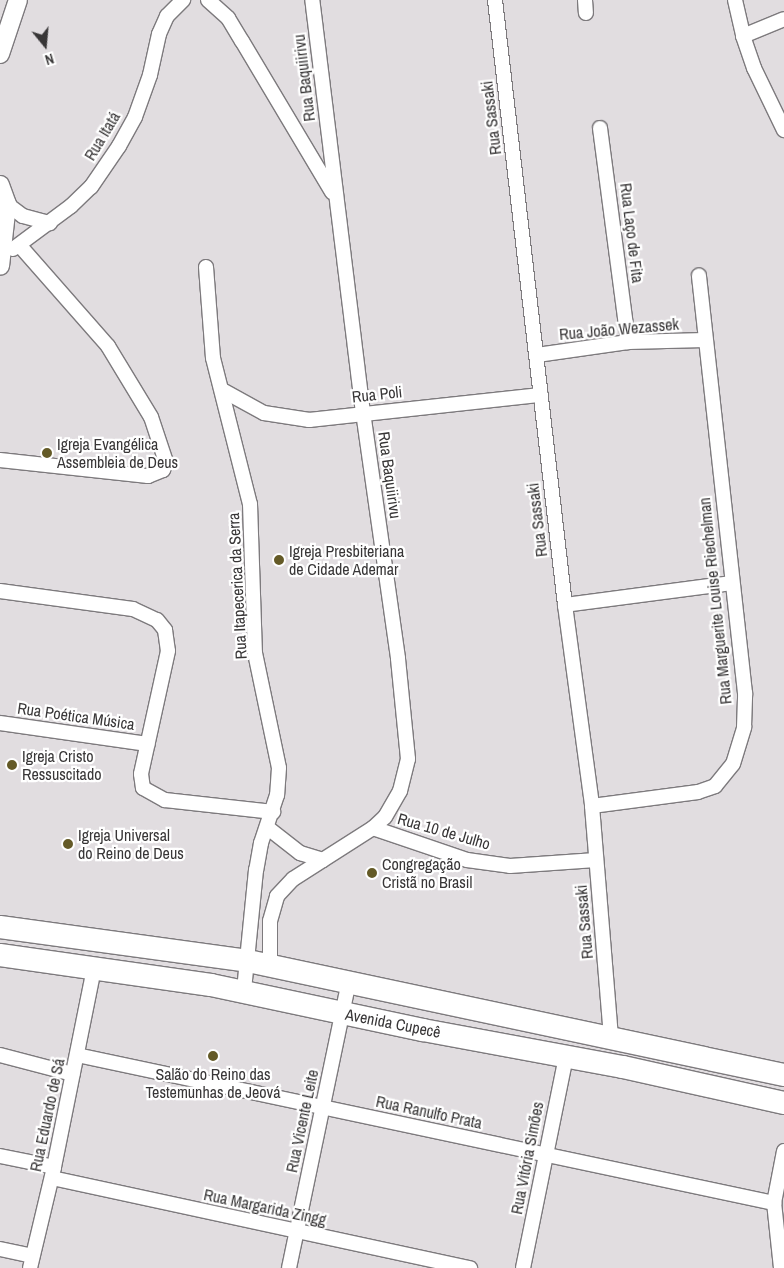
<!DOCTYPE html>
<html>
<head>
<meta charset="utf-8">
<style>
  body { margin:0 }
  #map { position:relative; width:784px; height:1268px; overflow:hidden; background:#e1dde0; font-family:"Archivo Narrow",sans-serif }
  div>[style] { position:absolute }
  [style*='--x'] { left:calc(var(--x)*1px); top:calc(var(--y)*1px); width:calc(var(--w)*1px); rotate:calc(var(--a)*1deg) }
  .roads { filter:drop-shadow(1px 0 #7d7a7d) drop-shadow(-1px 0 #7d7a7d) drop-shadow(0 1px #7d7a7d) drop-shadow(0 -1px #7d7a7d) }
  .minor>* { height:14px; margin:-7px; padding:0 7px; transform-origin:7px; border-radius:7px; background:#fff }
  .tertiary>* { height:18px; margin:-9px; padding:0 9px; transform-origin:9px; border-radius:9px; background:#fff }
  .primary>* { height:22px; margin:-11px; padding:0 11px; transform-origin:11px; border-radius:11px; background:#fff }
  .dots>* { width:14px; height:14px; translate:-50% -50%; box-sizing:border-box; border:2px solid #fff; border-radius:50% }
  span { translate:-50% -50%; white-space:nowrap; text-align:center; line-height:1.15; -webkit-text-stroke:4.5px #fff; paint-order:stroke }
  .street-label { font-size:16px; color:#383637 }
  .poi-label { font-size:16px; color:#383637 }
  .left { translate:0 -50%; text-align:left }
  .north { position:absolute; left:20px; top:20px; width:50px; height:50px; -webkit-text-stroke:4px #fff; paint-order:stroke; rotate:163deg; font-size:14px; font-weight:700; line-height:20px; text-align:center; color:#383637 }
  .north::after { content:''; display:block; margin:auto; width:18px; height:22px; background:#383637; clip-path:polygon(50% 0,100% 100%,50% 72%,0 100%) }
</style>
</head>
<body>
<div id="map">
  <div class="roads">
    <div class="minor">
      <div style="--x:208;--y:0;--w:27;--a:42"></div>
      <div style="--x:228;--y:18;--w:27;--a:59"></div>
      <div style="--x:242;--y:41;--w:176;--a:59.2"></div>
      <div style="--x:495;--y:0;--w:609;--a:83.4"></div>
      <div style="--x:565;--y:605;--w:203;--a:82.3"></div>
      <div style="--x:592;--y:806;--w:232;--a:85.3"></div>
      <div style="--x:585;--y:0;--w:13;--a:86"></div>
      <div style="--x:735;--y:0;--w:37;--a:77"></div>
      <div style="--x:743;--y:36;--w:34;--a:71"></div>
      <div style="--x:754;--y:68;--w:69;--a:64.2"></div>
      <div style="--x:743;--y:36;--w:44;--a:-22.5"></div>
      <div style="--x:600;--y:128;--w:216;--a:82.5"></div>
      <div style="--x:7;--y:204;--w:20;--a:37"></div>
      <div style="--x:23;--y:216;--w:28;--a:15"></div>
      <div style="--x:13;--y:249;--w:72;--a:-36.6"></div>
      <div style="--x:71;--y:206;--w:28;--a:-44"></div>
      <div style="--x:91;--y:187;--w:50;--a:-55.7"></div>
      <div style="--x:119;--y:146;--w:33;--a:-61"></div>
      <div style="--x:135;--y:117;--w:45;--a:-70.3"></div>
      <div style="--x:150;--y:75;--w:42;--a:-77.6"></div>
      <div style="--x:159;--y:34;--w:20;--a:-66"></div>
      <div style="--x:167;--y:16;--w:23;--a:-45"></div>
      <div style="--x:206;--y:267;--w:91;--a:85.6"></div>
      <div style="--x:213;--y:358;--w:151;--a:75.8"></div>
      <div style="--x:250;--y:504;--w:149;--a:88.1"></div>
      <div style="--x:255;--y:653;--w:117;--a:78.2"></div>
      <div style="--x:279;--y:768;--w:27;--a:94"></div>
      <div style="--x:277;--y:795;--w:51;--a:108.4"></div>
      <div style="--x:261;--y:843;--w:27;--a:100"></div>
      <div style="--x:256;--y:870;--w:122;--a:95.7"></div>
      <div style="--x:537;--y:355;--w:92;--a:-8.1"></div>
      <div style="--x:628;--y:342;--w:77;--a:-1.5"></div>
      <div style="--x:222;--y:390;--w:48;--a:28.7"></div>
      <div style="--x:264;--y:413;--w:46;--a:8.8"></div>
      <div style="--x:309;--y:420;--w:233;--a:-6.2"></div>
      <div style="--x:0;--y:460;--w:149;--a:6.2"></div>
      <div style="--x:148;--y:476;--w:16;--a:-22"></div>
      <div style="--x:163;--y:470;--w:9;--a:-69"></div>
      <div style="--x:166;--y:462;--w:47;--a:-108.4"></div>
      <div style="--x:151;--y:417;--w:83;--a:-121.2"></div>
      <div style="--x:108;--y:346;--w:133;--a:-131.3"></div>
      <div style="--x:0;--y:591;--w:134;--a:7.7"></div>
      <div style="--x:133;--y:609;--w:26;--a:25"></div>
      <div style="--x:157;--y:620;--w:13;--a:51"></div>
      <div style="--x:165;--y:630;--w:21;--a:82"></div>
      <div style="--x:168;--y:651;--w:126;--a:102.4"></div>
      <div style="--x:141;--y:774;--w:14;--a:82"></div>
      <div style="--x:143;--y:788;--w:25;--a:29"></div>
      <div style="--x:165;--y:800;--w:109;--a:6.3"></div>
      <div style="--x:565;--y:605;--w:167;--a:-7.5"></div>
      <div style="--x:0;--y:723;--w:149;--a:8.1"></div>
      <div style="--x:592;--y:806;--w:107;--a:-7.5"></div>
      <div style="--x:698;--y:792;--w:18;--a:-19"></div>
      <div style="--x:715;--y:786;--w:28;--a:-51"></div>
      <div style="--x:733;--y:764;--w:39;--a:-73"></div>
      <div style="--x:744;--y:727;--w:34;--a:-88"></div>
      <div style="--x:745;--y:693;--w:420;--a:-96.3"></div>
      <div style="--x:268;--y:828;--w:41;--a:38"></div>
      <div style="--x:300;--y:853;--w:24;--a:17"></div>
      <div style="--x:373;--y:828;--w:99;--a:18.8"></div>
      <div style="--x:467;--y:860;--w:43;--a:7.9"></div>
      <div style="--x:510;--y:866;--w:86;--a:-4"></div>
      <div style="--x:270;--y:966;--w:45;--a:-90"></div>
      <div style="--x:270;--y:921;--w:26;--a:-74"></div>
      <div style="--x:277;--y:896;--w:23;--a:-47"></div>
      <div style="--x:293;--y:879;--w:95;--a:-32.5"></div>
      <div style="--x:373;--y:828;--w:16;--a:-43"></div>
      <div style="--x:385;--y:817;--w:30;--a:-60"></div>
      <div style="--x:400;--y:791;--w:33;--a:-76"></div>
      <div style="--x:408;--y:759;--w:101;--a:-95.7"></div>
      <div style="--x:398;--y:658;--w:247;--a:-98.1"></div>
      <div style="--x:363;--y:413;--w:416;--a:-97"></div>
      <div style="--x:0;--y:1055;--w:75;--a:14.6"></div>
      <div style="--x:77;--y:1055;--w:713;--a:11.99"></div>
      <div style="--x:0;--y:1156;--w:55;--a:11.5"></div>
      <div style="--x:52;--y:1178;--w:428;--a:12.2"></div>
      <div style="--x:0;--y:1249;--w:33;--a:12"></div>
      <div style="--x:30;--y:1268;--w:104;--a:-76.6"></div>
      <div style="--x:54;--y:1167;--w:203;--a:-78.6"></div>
      <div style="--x:289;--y:1268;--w:292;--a:-78.2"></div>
      <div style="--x:523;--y:1268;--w:216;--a:-78.5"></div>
      <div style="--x:781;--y:1268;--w:65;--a:-96.1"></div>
      <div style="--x:774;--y:1203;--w:53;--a:-79.1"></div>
    </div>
    <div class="tertiary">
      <div style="--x:0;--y:54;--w:57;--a:-71.6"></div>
      <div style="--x:0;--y:185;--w:20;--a:70"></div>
      <div style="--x:7;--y:204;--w:62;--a:96.4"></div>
    </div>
    <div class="primary">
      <div style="--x:0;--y:927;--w:250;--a:7.8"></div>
      <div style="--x:248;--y:961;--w:548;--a:12.01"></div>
      <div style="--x:0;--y:955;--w:213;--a:8.1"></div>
      <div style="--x:211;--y:985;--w:217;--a:12"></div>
      <div style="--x:423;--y:1030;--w:203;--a:10.5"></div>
      <div style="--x:623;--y:1067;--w:165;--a:12.6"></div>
    </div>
  </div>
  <div class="dots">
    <div style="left:47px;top:453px;background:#645a27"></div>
    <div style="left:279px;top:560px;background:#645a27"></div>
    <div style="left:12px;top:765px;background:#645a27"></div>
    <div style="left:68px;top:844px;background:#645a27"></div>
    <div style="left:372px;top:873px;background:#645a27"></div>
    <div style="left:213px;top:1056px;background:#645a27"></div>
  </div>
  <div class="street-label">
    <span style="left:304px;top:78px;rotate:-97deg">Rua Baquiirivu</span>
    <span style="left:491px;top:118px;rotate:-97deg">Rua Sassaki</span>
    <span style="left:102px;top:136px;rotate:-59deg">Rua Itatá</span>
    <span style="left:632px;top:233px;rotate:83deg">Rua Laço de Fita</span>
    <span style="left:619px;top:329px;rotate:-5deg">Rua João Wezassek</span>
    <span style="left:377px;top:394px;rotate:-6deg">Rua Poli</span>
    <span style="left:390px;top:475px;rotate:82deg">Rua Baquiirivu</span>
    <span style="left:537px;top:520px;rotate:-97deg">Rua Sassaki</span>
    <span style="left:237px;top:586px;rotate:-93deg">Rua Itapecerica da Serra</span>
    <span style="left:715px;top:601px;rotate:-96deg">Rua Marguerite Louise Riechelman</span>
    <span style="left:76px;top:716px;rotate:8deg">Rua Poética Música</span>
    <span style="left:444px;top:831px;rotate:16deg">Rua 10 de Julho</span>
    <span style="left:584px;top:922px;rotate:-95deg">Rua Sassaki</span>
    <span style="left:393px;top:1023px;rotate:11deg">Avenida Cupecê</span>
    <span style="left:429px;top:1112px;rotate:12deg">Rua Ranulfo Prata</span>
    <span style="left:47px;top:1115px;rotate:-78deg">Rua Eduardo de Sá</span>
    <span style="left:302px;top:1121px;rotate:-78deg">Rua Vicente Leite</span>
    <span style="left:527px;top:1158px;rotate:-79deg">Rua Vitória Simões</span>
    <span style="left:265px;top:1207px;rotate:12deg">Rua Margarida Zingg</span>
  </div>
  <div class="poi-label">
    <span class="left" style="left:57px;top:453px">Igreja Evangélica<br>Assembleia de Deus</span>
    <span class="left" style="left:289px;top:560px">Igreja Presbiteriana<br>de Cidade Ademar</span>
    <span class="left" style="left:22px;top:765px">Igreja Cristo<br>Ressuscitado</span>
    <span class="left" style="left:78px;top:844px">Igreja Universal<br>do Reino de Deus</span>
    <span class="left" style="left:382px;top:873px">Congregação<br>Cristã no Brasil</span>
    <span style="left:213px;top:1083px">Salão do Reino das<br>Testemunhas de Jeová</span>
  </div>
  <div class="north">N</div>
</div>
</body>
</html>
